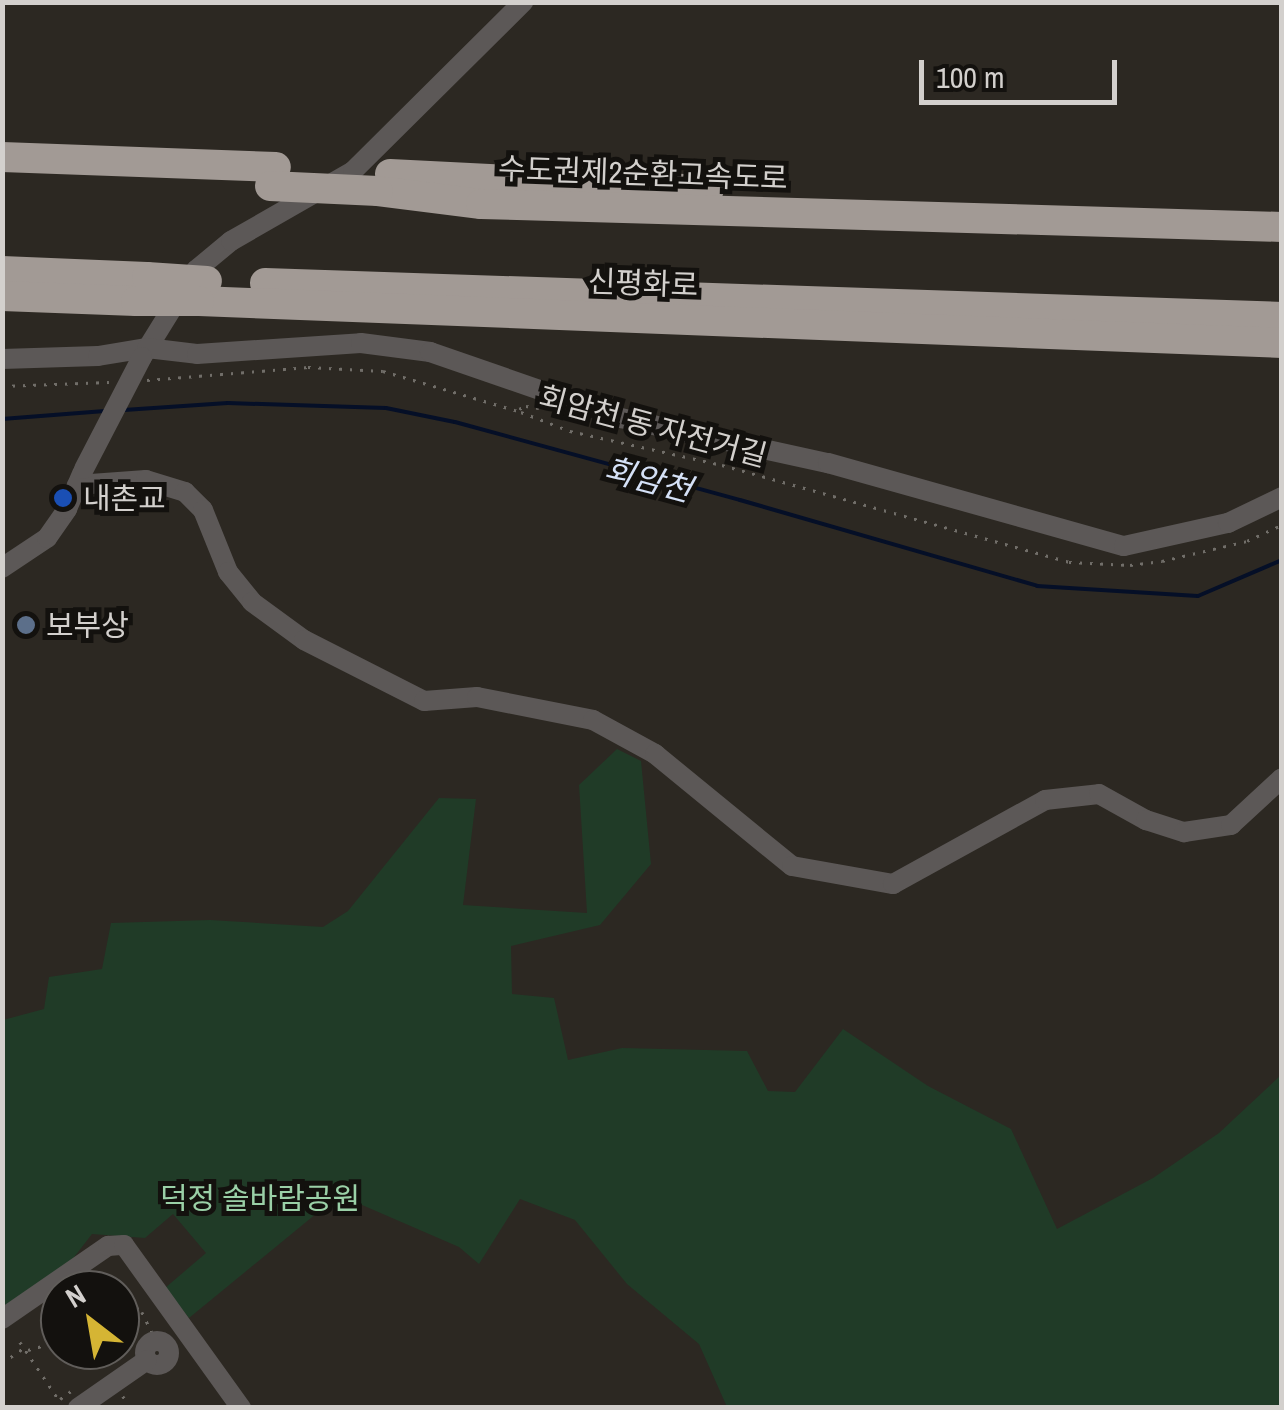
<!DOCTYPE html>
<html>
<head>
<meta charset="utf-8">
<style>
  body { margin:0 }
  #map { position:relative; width:1284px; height:1410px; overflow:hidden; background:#2c2822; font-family:"Archivo Narrow","Noto Sans KR",sans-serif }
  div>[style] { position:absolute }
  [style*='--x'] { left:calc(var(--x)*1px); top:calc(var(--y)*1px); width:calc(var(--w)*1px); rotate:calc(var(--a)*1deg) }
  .green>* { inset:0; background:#203b27 }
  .stream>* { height:4px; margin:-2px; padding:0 2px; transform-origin:2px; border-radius:2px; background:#050f27 }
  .path>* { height:2.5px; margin-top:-1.25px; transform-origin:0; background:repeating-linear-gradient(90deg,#716e69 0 2.5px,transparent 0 10.5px) }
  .minor>* { height:20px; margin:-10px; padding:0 10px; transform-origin:10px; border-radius:10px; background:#5c5857 }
  .minor>.ring { margin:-10px; padding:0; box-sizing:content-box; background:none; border:20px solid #5c5857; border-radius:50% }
  .highway>* { height:30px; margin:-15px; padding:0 15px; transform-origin:15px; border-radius:15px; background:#a29a95 }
  .minor-bridge>* { height:20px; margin:-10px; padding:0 10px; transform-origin:10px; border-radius:10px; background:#5c5857 }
  .highway-bridge>* { height:30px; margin:-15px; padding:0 15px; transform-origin:15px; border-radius:15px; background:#a29a95 }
  .dots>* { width:28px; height:28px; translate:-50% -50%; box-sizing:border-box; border:5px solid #13110e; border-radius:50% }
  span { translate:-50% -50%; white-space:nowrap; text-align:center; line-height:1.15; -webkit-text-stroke:10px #13110e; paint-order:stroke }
  .street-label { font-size:30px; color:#d3d0cd }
  .poi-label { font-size:30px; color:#d3d0cd }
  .left { translate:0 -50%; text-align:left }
  .park-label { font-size:30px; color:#9ad0a7 }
  .water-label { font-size:32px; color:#d5e1f7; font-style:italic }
  .frame { position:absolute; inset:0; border:5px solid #d3d0cd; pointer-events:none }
  .north { position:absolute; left:40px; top:1270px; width:100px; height:100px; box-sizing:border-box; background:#13110e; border:2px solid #605d5a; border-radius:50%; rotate:329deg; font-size:28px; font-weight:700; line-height:40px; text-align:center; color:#d3d0cd }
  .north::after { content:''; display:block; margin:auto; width:35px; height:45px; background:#d5b534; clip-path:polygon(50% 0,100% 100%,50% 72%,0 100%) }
  .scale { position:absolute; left:919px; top:60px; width:198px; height:45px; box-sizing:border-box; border:5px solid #d3d0cd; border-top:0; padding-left:12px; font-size:30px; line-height:35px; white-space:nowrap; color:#d3d0cd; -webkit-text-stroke:8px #13110e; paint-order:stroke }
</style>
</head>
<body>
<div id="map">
  <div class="green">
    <div style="clip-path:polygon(617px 749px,641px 761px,651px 864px,600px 925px,511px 946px,512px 994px,554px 998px,568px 1060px,622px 1048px,747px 1051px,768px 1091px,795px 1092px,843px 1029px,928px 1086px,1011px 1129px,1057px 1229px,1153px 1178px,1219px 1133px,1281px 1075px,1281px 1407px,727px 1407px,699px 1344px,627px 1284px,575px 1220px,520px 1199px,479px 1264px,459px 1247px,339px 1195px,189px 1318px,165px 1288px,206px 1253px,173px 1214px,145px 1238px,92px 1234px,68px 1265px,3px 1313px,3px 1020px,44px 1009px,49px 977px,102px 969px,111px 923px,210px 920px,323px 927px,348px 911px,439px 798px,476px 799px,463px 905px,587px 913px,579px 785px)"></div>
  </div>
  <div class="stream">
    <div style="--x:124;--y:410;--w:104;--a:-3.9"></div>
    <div style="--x:228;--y:403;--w:158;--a:1.8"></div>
    <div style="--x:386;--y:408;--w:70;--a:11.5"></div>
    <div style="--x:455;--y:422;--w:295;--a:15.3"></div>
    <div style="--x:740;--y:500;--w:309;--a:16.1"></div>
    <div style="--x:1037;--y:586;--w:161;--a:3.6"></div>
    <div style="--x:1198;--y:596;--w:91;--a:-23.2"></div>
    <div style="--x:2;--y:419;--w:103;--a:-4.4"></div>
  </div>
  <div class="path">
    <div style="--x:147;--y:380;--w:162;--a:-4.6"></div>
    <div style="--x:308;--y:367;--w:75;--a:3.1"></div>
    <div style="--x:383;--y:371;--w:144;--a:16.5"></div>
    <div style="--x:521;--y:412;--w:53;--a:21.2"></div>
    <div style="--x:570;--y:431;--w:156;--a:12.6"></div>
    <div style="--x:722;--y:465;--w:360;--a:15.6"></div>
    <div style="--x:1069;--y:562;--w:61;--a:2.8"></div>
    <div style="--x:1130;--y:565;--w:32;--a:-7"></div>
    <div style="--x:1162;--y:561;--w:87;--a:-13.2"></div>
    <div style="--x:1247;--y:541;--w:38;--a:-25"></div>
    <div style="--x:2;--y:386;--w:107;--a:-2.1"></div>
    <div style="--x:519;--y:409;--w:8;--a:-23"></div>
    <div style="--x:526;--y:406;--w:13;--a:9"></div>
    <div style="--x:120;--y:1294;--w:28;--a:39"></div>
    <div style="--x:142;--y:1312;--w:32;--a:64"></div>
    <div style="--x:20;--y:1342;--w:73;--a:56.1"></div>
    <div style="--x:28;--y:1350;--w:33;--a:-16"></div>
    <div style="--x:2;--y:1363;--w:24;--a:-35"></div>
    <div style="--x:123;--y:1396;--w:14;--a:60"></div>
    <div style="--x:60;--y:1399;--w:17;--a:-36"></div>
  </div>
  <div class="minor">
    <div style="--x:142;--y:357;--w:102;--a:-58.2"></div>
    <div style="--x:196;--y:270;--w:45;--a:-39.6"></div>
    <div style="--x:231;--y:241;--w:141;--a:-29.8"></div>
    <div style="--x:353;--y:171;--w:240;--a:-44.8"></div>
    <div style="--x:2;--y:359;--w:96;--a:-1.8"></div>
    <div style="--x:98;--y:356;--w:50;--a:-9.3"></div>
    <div style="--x:147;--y:348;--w:50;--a:6.8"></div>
    <div style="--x:197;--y:354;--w:164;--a:-3.8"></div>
    <div style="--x:361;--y:343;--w:70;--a:7.4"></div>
    <div style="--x:430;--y:352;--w:202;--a:19.1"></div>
    <div style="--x:621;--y:418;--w:212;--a:12.3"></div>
    <div style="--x:828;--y:463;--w:307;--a:15.7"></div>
    <div style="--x:1124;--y:546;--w:107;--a:-12.5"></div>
    <div style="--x:1228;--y:523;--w:60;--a:-25.7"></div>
    <div style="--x:77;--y:485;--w:69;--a:-4.1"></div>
    <div style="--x:146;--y:480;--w:41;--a:17.1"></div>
    <div style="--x:185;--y:492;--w:25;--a:45"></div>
    <div style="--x:203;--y:510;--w:67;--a:68"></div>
    <div style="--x:228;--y:572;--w:38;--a:51"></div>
    <div style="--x:252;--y:602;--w:64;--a:36.2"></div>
    <div style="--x:304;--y:640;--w:135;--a:26.9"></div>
    <div style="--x:424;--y:701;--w:53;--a:-4.3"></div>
    <div style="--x:477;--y:697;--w:118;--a:11.2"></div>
    <div style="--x:593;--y:720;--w:71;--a:28.7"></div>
    <div style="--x:655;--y:754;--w:177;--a:39.3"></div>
    <div style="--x:792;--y:866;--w:103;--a:10.1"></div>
    <div style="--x:893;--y:884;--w:174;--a:-28.9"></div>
    <div style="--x:1045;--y:800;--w:54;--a:-6.3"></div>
    <div style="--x:1099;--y:794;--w:54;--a:29"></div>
    <div style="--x:1146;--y:820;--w:40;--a:18"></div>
    <div style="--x:1184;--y:832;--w:48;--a:-8.5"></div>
    <div style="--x:1231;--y:825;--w:69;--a:-42.7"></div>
    <div style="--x:2;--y:568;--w:54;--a:-33.7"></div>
    <div style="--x:47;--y:538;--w:35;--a:-55"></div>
    <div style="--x:67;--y:509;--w:39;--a:-67"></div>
    <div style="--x:2;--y:1319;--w:129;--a:-34.6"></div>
    <div style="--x:108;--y:1246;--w:16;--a:-4"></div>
    <div style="--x:124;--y:1245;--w:201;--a:54.3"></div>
    <div class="ring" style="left:145px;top:1341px;width:4px;height:4px"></div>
    <div style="--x:78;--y:1408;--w:84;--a:-34.8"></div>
  </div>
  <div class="highway">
    <div style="--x:2;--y:157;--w:274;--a:2.1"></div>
    <div style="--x:390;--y:174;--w:319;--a:2.9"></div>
    <div style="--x:378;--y:191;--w:104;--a:7.2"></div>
    <div style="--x:481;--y:204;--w:801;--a:1.64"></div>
    <div style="--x:2;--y:271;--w:145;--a:2.4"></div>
    <div style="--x:265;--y:283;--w:1018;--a:1.91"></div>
    <div style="--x:2;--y:296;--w:134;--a:2.1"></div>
    <div style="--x:199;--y:301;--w:1084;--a:2.22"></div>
  </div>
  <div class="minor-bridge">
    <div style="--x:84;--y:469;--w:126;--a:-62.6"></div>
  </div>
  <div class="highway-bridge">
    <div style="--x:270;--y:186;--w:108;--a:2.7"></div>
    <div style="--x:147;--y:277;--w:60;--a:3.8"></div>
    <div style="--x:136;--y:301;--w:63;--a:0"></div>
  </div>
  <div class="dots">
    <div style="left:63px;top:498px;background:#1a4fb4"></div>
    <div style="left:26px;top:625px;background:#5c6f8a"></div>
  </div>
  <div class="street-label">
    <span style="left:643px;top:173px;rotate:2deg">수도권제2순환고속도로</span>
    <span style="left:643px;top:283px;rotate:2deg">신평화로</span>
    <span style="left:653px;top:426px;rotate:15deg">회암천 동 자전거길</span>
  </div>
  <div class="poi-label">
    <span class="left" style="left:83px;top:498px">내촌교</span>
    <span class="left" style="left:46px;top:625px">보부상</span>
  </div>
  <div class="park-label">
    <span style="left:260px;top:1198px">덕정 솔바람공원</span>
  </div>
  <div class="water-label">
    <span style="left:648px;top:480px;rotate:15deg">회암천</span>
  </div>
  <div class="frame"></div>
  <div class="north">N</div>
  <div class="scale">100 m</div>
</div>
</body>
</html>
